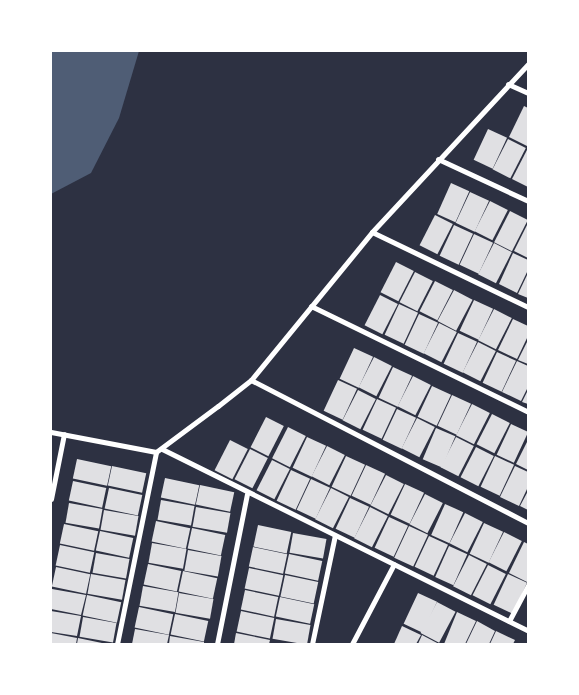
<!DOCTYPE html>
<html>
<head>
<meta charset="utf-8">
<style>
  body { margin:0 }
  #map { position:relative; width:579px; height:695px; overflow:hidden; background:#2d3142; font-family:"IBM Plex Sans",sans-serif }
  div>[style] { position:absolute }
  [style*='--x'] { left:calc(var(--x)*1px); top:calc(var(--y)*1px); width:calc(var(--w)*1px); rotate:calc(var(--a)*1deg) }
  .water>* { inset:0; background:#4f5d75 }
  .building>* { inset:0; background:#e0e0e3; transform-origin:0 0 }
  .minor>* { height:5px; margin:-2.5px; padding:0 2.5px; transform-origin:2.5px; border-radius:2.5px; background:#fff }
  span { translate:-50% -50%; white-space:nowrap; text-align:center; line-height:1.15; -webkit-text-stroke:5px #fff; paint-order:stroke }
  .frame { position:absolute; inset:0; border:52px solid #fff; pointer-events:none }
</style>
</head>
<body>
<div id="map">
  <div class="water">
    <div style="clip-path:polygon(51px 51px,139px 51px,119px 118px,91px 173px,51px 194px)"></div>
  </div>
  <div class="building">
    <div style="clip-path:polygon(524px 106px,528px 108px,527px 146px,509px 137px)"></div>
    <div style="left:488px;top:129px;width:21px;height:34px;rotate:25deg"></div>
    <div style="left:508px;top:139px;width:20px;height:34px;rotate:27deg"></div>
    <div style="clip-path:polygon(528px 148px,528px 187px,512px 179px)"></div>
    <div style="left:451px;top:183px;width:20px;height:34px;rotate:24deg"></div>
    <div style="left:470px;top:192px;width:21px;height:34px;rotate:25deg"></div>
    <div style="left:490px;top:201px;width:20px;height:34px;rotate:27deg"></div>
    <div style="left:510px;top:211px;width:20px;height:35px;rotate:27deg"></div>
    <div style="left:435px;top:215px;width:20px;height:34px;rotate:27deg"></div>
    <div style="clip-path:polygon(528px 223px,528px 258px,514px 251px)"></div>
    <div style="left:454px;top:225px;width:21px;height:34px;rotate:25deg"></div>
    <div style="left:474px;top:234px;width:21px;height:34px;rotate:25deg"></div>
    <div style="left:494px;top:243px;width:20px;height:35px;rotate:27deg"></div>
    <div style="clip-path:polygon(513px 253px,528px 260px,528px 270px,517px 293px,499px 284px)"></div>
    <div style="left:396px;top:262px;width:20px;height:34px;rotate:27deg"></div>
    <div style="left:415px;top:272px;width:20px;height:34px;rotate:27deg"></div>
    <div style="clip-path:polygon(528px 273px,528px 298px,518px 294px)"></div>
    <div style="left:435px;top:281px;width:20px;height:34px;rotate:27deg"></div>
    <div style="left:454px;top:290px;width:21px;height:35px;rotate:28deg"></div>
    <div style="left:380px;top:295px;width:20px;height:34px;rotate:27deg"></div>
    <div style="left:474px;top:300px;width:21px;height:34px;rotate:25deg"></div>
    <div style="left:399px;top:304px;width:21px;height:34px;rotate:25deg"></div>
    <div style="left:494px;top:309px;width:20px;height:35px;rotate:27deg"></div>
    <div style="left:419px;top:314px;width:21px;height:34px;rotate:25deg"></div>
    <div style="clip-path:polygon(513px 319px,528px 326px,528px 336px,517px 359px,498px 350px)"></div>
    <div style="left:439px;top:323px;width:20px;height:34px;rotate:27deg"></div>
    <div style="left:458px;top:333px;width:21px;height:34px;rotate:25deg"></div>
    <div style="clip-path:polygon(528px 340px,528px 364px,518px 360px)"></div>
    <div style="left:478px;top:342px;width:20px;height:34px;rotate:27deg"></div>
    <div style="left:354px;top:348px;width:21px;height:34px;rotate:25deg"></div>
    <div style="left:497px;top:352px;width:21px;height:34px;rotate:25deg"></div>
    <div style="left:374px;top:357px;width:20px;height:34px;rotate:27deg"></div>
    <div style="clip-path:polygon(517px 361px,528px 366px,528px 387px,521px 401px,502px 392px)"></div>
    <div style="left:393px;top:367px;width:21px;height:34px;rotate:25deg"></div>
    <div style="left:413px;top:376px;width:20px;height:34px;rotate:27deg"></div>
    <div style="left:338px;top:380px;width:21px;height:34px;rotate:25deg"></div>
    <div style="left:432px;top:386px;width:21px;height:34px;rotate:25deg"></div>
    <div style="left:358px;top:390px;width:20px;height:34px;rotate:27deg"></div>
    <div style="clip-path:polygon(528px 390px,528px 404px,522px 402px)"></div>
    <div style="left:452px;top:395px;width:21px;height:34px;rotate:25deg"></div>
    <div style="left:377px;top:399px;width:21px;height:34px;rotate:25deg"></div>
    <div style="left:472px;top:404px;width:20px;height:35px;rotate:27deg"></div>
    <div style="left:397px;top:409px;width:21px;height:34px;rotate:25deg"></div>
    <div style="left:492px;top:414px;width:20px;height:34px;rotate:27deg"></div>
    <div style="left:266px;top:417px;width:20px;height:34px;rotate:27deg"></div>
    <div style="left:417px;top:418px;width:20px;height:34px;rotate:27deg"></div>
    <div style="left:511px;top:424px;width:19px;height:34px;rotate:25deg"></div>
    <div style="left:288px;top:427px;width:20px;height:35px;rotate:27deg"></div>
    <div style="left:436px;top:428px;width:21px;height:34px;rotate:23deg"></div>
    <div style="left:307px;top:437px;width:21px;height:34px;rotate:25deg"></div>
    <div style="left:456px;top:437px;width:20px;height:34px;rotate:27deg"></div>
    <div style="left:230px;top:440px;width:20px;height:34px;rotate:27deg"></div>
    <div style="clip-path:polygon(528px 440px,528px 470px,516px 464px)"></div>
    <div style="left:327px;top:446px;width:20px;height:34px;rotate:27deg"></div>
    <div style="left:476px;top:447px;width:20px;height:34px;rotate:27deg"></div>
    <div style="left:250px;top:449px;width:20px;height:34px;rotate:27deg"></div>
    <div style="left:346px;top:456px;width:21px;height:34px;rotate:25deg"></div>
    <div style="left:495px;top:456px;width:21px;height:34px;rotate:25deg"></div>
    <div style="left:77px;top:459px;width:35px;height:20px;rotate:12deg"></div>
    <div style="left:272px;top:460px;width:20px;height:34px;rotate:27deg"></div>
    <div style="left:366px;top:465px;width:21px;height:34px;rotate:25deg"></div>
    <div style="left:112px;top:466px;width:35px;height:20px;rotate:12deg"></div>
    <div style="clip-path:polygon(515px 466px,528px 472px,528px 487px,519px 506px,500px 497px)"></div>
    <div style="left:291px;top:470px;width:21px;height:34px;rotate:25deg"></div>
    <div style="left:386px;top:475px;width:20px;height:34px;rotate:27deg"></div>
    <div style="left:165px;top:478px;width:35px;height:20px;rotate:12deg"></div>
    <div style="left:311px;top:479px;width:21px;height:34px;rotate:25deg"></div>
    <div style="left:73px;top:481px;width:34px;height:20px;rotate:12deg"></div>
    <div style="left:405px;top:484px;width:21px;height:34px;rotate:25deg"></div>
    <div style="left:200px;top:485px;width:35px;height:20px;rotate:12deg"></div>
    <div style="left:109px;top:488px;width:34px;height:21px;rotate:12deg"></div>
    <div style="left:331px;top:488px;width:20px;height:35px;rotate:27deg"></div>
    <div style="clip-path:polygon(528px 491px,528px 510px,520px 506px)"></div>
    <div style="left:425px;top:494px;width:20px;height:34px;rotate:27deg"></div>
    <div style="left:350px;top:498px;width:21px;height:34px;rotate:25deg"></div>
    <div style="left:161px;top:500px;width:34px;height:20px;rotate:10deg"></div>
    <div style="left:69px;top:503px;width:34px;height:20px;rotate:10deg"></div>
    <div style="left:445px;top:504px;width:20px;height:34px;rotate:24deg"></div>
    <div style="left:196px;top:507px;width:35px;height:20px;rotate:10deg"></div>
    <div style="left:370px;top:507px;width:20px;height:35px;rotate:27deg"></div>
    <div style="left:104px;top:510px;width:35px;height:20px;rotate:10deg"></div>
    <div style="left:465px;top:513px;width:20px;height:34px;rotate:27deg"></div>
    <div style="left:389px;top:517px;width:21px;height:34px;rotate:25deg"></div>
    <div style="left:156px;top:521px;width:35px;height:21px;rotate:12deg"></div>
    <div style="left:484px;top:523px;width:21px;height:34px;rotate:25deg"></div>
    <div style="left:64px;top:524px;width:35px;height:20px;rotate:12deg"></div>
    <div style="left:258px;top:525px;width:34px;height:22px;rotate:12deg"></div>
    <div style="left:409px;top:526px;width:21px;height:35px;rotate:25deg"></div>
    <div style="left:192px;top:528px;width:34px;height:21px;rotate:12deg"></div>
    <div style="left:100px;top:531px;width:34px;height:20px;rotate:12deg"></div>
    <div style="left:504px;top:532px;width:20px;height:34px;rotate:27deg"></div>
    <div style="left:293px;top:533px;width:34px;height:20px;rotate:10deg"></div>
    <div style="left:429px;top:536px;width:21px;height:34px;rotate:25deg"></div>
    <div style="clip-path:polygon(524px 542px,528px 544px,527px 582px,509px 573px)"></div>
    <div style="left:152px;top:543px;width:35px;height:20px;rotate:10deg"></div>
    <div style="left:60px;top:545px;width:35px;height:21px;rotate:12deg"></div>
    <div style="left:449px;top:546px;width:20px;height:34px;rotate:24deg"></div>
    <div style="left:253px;top:547px;width:35px;height:20px;rotate:12deg"></div>
    <div style="left:188px;top:550px;width:34px;height:21px;rotate:10deg"></div>
    <div style="left:96px;top:553px;width:34px;height:20px;rotate:10deg"></div>
    <div style="left:289px;top:554px;width:34px;height:20px;rotate:12deg"></div>
    <div style="left:469px;top:555px;width:20px;height:35px;rotate:27deg"></div>
    <div style="left:148px;top:564px;width:34px;height:21px;rotate:12deg"></div>
    <div style="left:488px;top:565px;width:20px;height:34px;rotate:27deg"></div>
    <div style="left:56px;top:567px;width:35px;height:20px;rotate:12deg"></div>
    <div style="left:249px;top:568px;width:35px;height:21px;rotate:12deg"></div>
    <div style="left:183px;top:571px;width:35px;height:21px;rotate:12deg"></div>
    <div style="left:91px;top:574px;width:35px;height:20px;rotate:10deg"></div>
    <div style="left:508px;top:574px;width:21px;height:34px;rotate:25deg"></div>
    <div style="left:285px;top:575px;width:34px;height:22px;rotate:12deg"></div>
    <div style="left:143px;top:586px;width:36px;height:20px;rotate:10deg"></div>
    <div style="clip-path:polygon(52px 589px,86px 595px,81px 615px,51px 609px)"></div>
    <div style="left:245px;top:590px;width:34px;height:20px;rotate:12deg"></div>
    <div style="left:179px;top:593px;width:35px;height:20px;rotate:10deg"></div>
    <div style="left:418px;top:593px;width:21px;height:34px;rotate:25deg"></div>
    <div style="left:87px;top:595px;width:35px;height:21px;rotate:12deg"></div>
    <div style="left:280px;top:597px;width:35px;height:20px;rotate:12deg"></div>
    <div style="left:437px;top:602px;width:21px;height:35px;rotate:28deg"></div>
    <div style="left:139px;top:607px;width:35px;height:21px;rotate:12deg"></div>
    <div style="clip-path:polygon(51px 611px,81px 616px,77px 636px,51px 632px)"></div>
    <div style="left:241px;top:611px;width:34px;height:21px;rotate:12deg"></div>
    <div style="clip-path:polygon(457px 612px,476px 621px,465px 644px,444px 644px)"></div>
    <div style="left:175px;top:614px;width:34px;height:21px;rotate:12deg"></div>
    <div style="left:83px;top:617px;width:34px;height:20px;rotate:10deg"></div>
    <div style="left:276px;top:619px;width:35px;height:20px;rotate:10deg"></div>
    <div style="clip-path:polygon(477px 621px,495px 631px,489px 644px,466px 644px)"></div>
    <div style="clip-path:polygon(402px 626px,421px 635px,416px 644px,394px 644px)"></div>
    <div style="clip-path:polygon(135px 629px,169px 635px,167px 644px,132px 644px)"></div>
    <div style="clip-path:polygon(496px 631px,515px 640px,513px 644px,490px 644px)"></div>
    <div style="clip-path:polygon(51px 633px,77px 638px,76px 644px,51px 644px)"></div>
    <div style="clip-path:polygon(236px 633px,270px 640px,269px 644px,234px 644px)"></div>
    <div style="clip-path:polygon(422px 635px,439px 644px,418px 644px)"></div>
    <div style="clip-path:polygon(170px 636px,204px 642px,204px 644px,169px 644px)"></div>
    <div style="clip-path:polygon(78px 638px,102px 643px,102px 644px,77px 644px)"></div>
  </div>
  <div class="minor">
    <div style="--x:508;--y:84;--w:22;--a:24"></div>
    <div style="--x:438;--y:159;--w:99;--a:25"></div>
    <div style="--x:372;--y:232;--w:173;--a:25.7"></div>
    <div style="--x:311;--y:306;--w:242;--a:26"></div>
    <div style="--x:251;--y:380;--w:312;--a:27.3"></div>
    <div style="--x:51;--y:432;--w:107;--a:10.8"></div>
    <div style="--x:156;--y:452;--w:77;--a:-36.6"></div>
    <div style="--x:218;--y:406;--w:42;--a:-38.2"></div>
    <div style="--x:251;--y:380;--w:191;--a:-50.7"></div>
    <div style="--x:372;--y:232;--w:229;--a:-47.1"></div>
    <div style="--x:162;--y:449;--w:409;--a:26.4"></div>
    <div style="--x:51;--y:499;--w:66;--a:-78.7"></div>
    <div style="--x:509;--y:621;--w:40;--a:-62"></div>
    <div style="--x:117;--y:644;--w:196;--a:-78.5"></div>
    <div style="--x:217;--y:644;--w:153;--a:-78.7"></div>
    <div style="--x:312;--y:644;--w:111;--a:-78.1"></div>
    <div style="--x:352;--y:644;--w:90;--a:-62.3"></div>
  </div>
  <div class="frame"></div>
</div>
</body>
</html>
